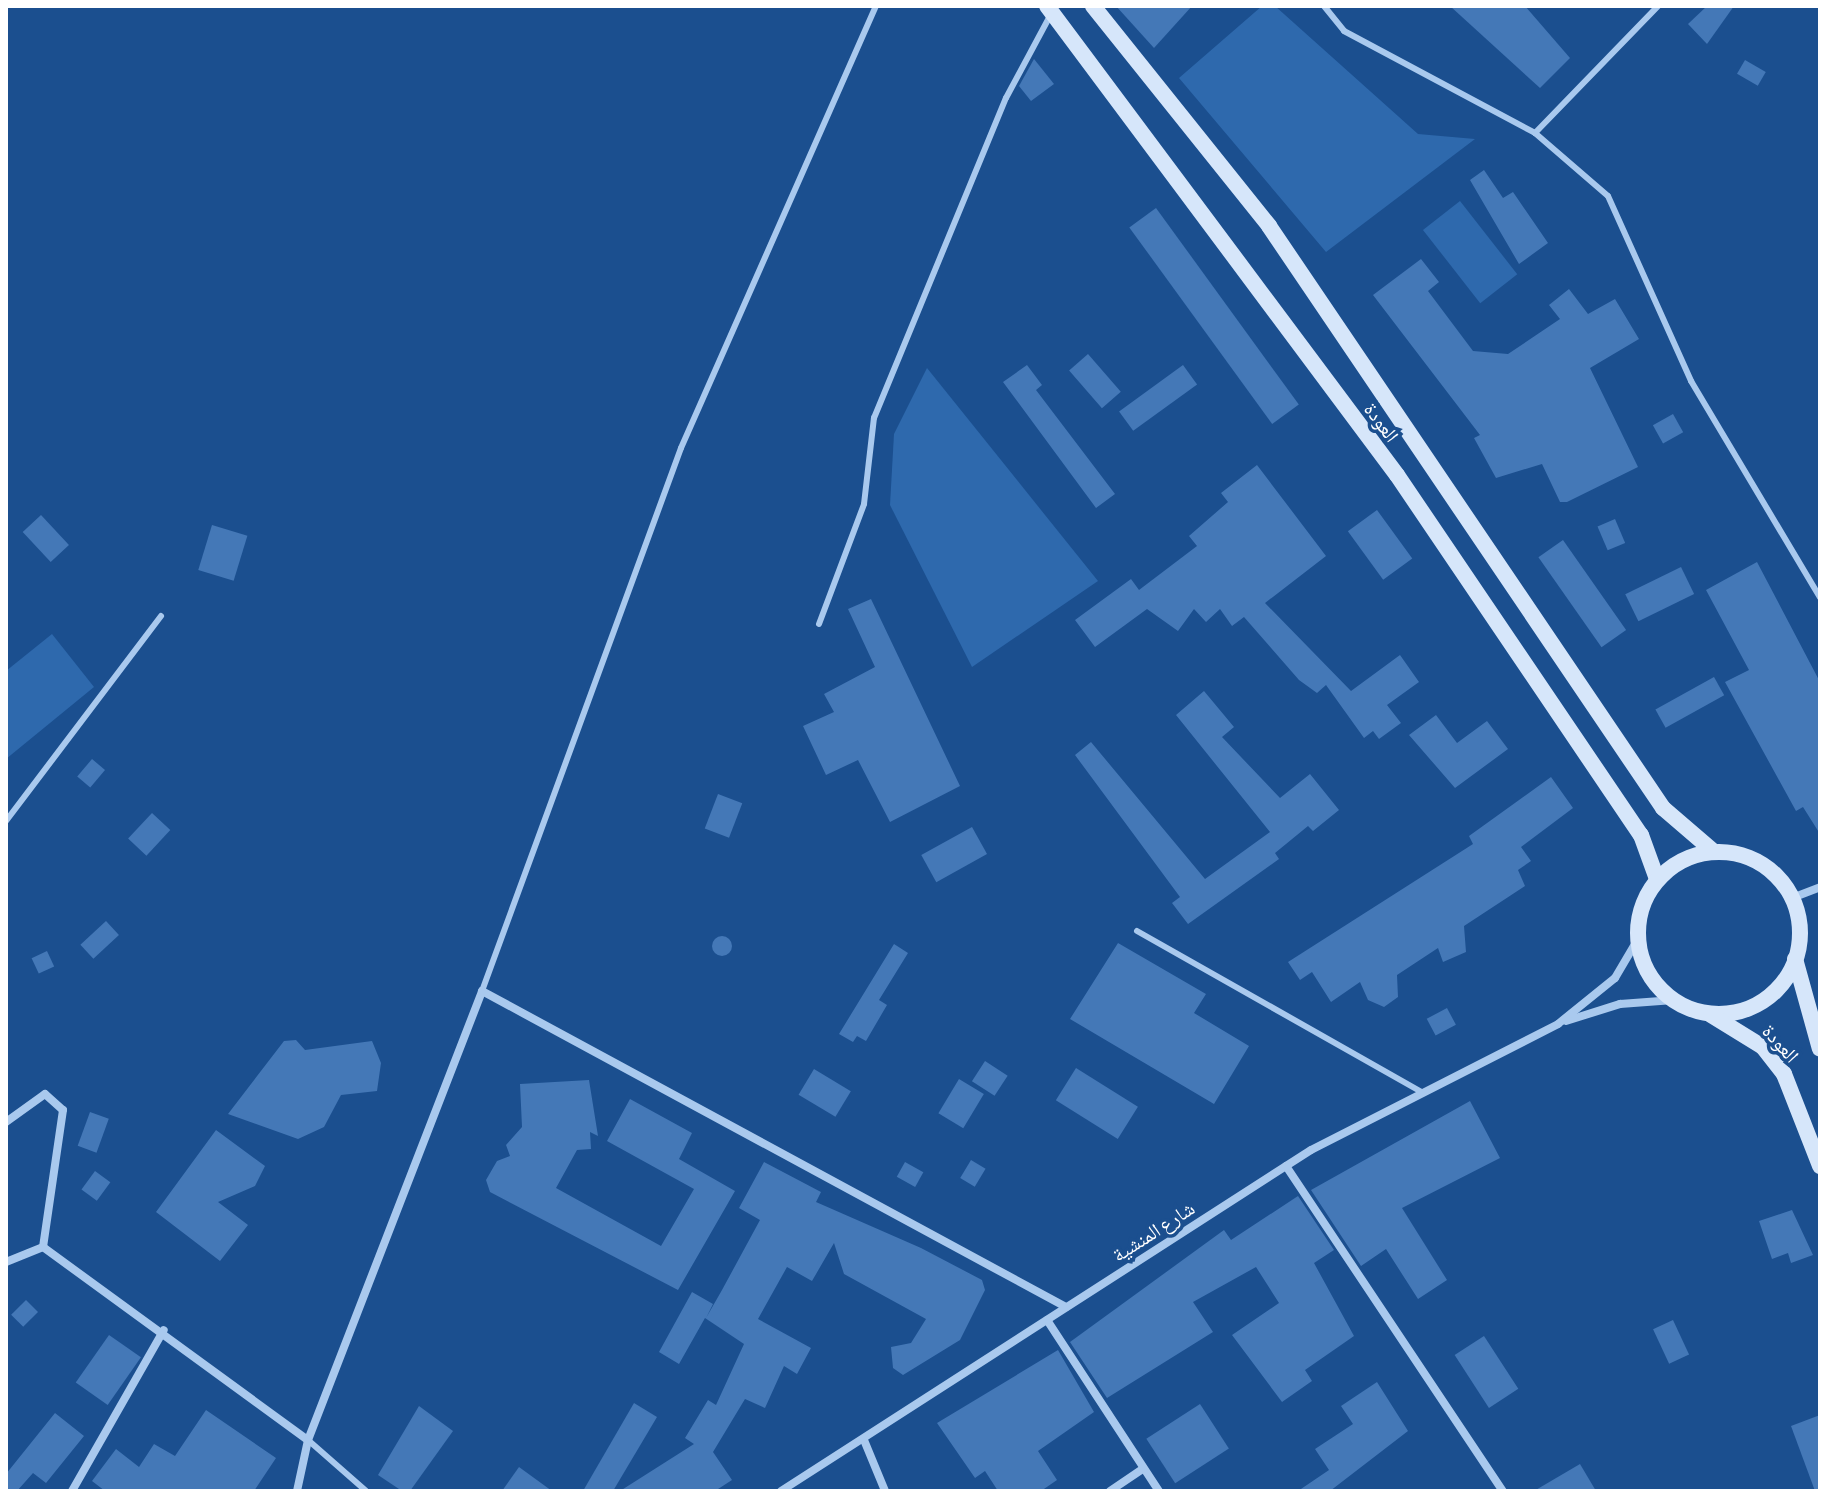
<!DOCTYPE html>
<html>
<head>
<meta charset="utf-8">
<style>
  body { margin:0 }
  #map { position:relative; width:1826px; height:1497px; overflow:hidden; background:#1b4f8f; font-family:"Asap Condensed","Noto Naskh Arabic",sans-serif }
  div>[style] { position:absolute }
  [style*='--x'] { left:calc(var(--x)*1px); top:calc(var(--y)*1px); width:calc(var(--w)*1px); rotate:calc(var(--a)*1deg) }
  .green>* { inset:0; background:#2e69ad; transform-origin:0 0 }
  .building>* { inset:0; background:#4478b7; transform-origin:0 0 }
  .round { border-radius:50% }
  .lane>* { height:6px; margin:-3px; padding:0 3px; transform-origin:3px; border-radius:3px; background:#a9c9ee }
  .street>* { height:8px; margin:-4px; padding:0 4px; transform-origin:4px; border-radius:4px; background:#a9c9ee }
  .secondary>* { height:16px; margin:-8px; padding:0 8px; transform-origin:8px; border-radius:8px; background:#d6e6fa }
  .secondary>.ring { margin:-8px; padding:0; box-sizing:content-box; background:none; border:16px solid #d6e6fa; border-radius:50% }
  span { translate:-50% -50%; white-space:nowrap; text-align:center; line-height:1.15; -webkit-text-stroke:7px #1b4f8f; paint-order:stroke }
  .street-label { font-size:20px; color:#fff }
  .frame { position:absolute; inset:0; border:8px solid #fff; pointer-events:none }
</style>
</head>
<body>
<div id="map">
  <div class="green">
    <div style="clip-path:polygon(1262px 6px,1275px 6px,1418px 134px,1475px 139px,1326px 252px,1179px 78px)"></div>
    <div style="left:1460px;top:201px;width:93px;height:47px;rotate:52deg"></div>
    <div style="clip-path:polygon(927px 368px,1098px 581px,972px 667px,890px 505px,894px 434px)"></div>
    <div style="clip-path:polygon(52px 634px,94px 687px,6px 759px,6px 671px)"></div>
  </div>
  <div class="building">
    <div style="clip-path:polygon(1116px 6px,1192px 6px,1154px 48px)"></div>
    <div style="clip-path:polygon(1450px 6px,1525px 6px,1570px 58px,1540px 88px)"></div>
    <div style="clip-path:polygon(1707px 6px,1734px 6px,1707px 44px,1688px 24px)"></div>
    <div style="clip-path:polygon(1034px 59px,1054px 84px,1031px 101px,1019px 86px)"></div>
    <div style="left:1745px;top:60px;width:24px;height:16px;rotate:30deg"></div>
    <div style="clip-path:polygon(1484px 170px,1503px 198px,1513px 192px,1548px 243px,1519px 264px,1470px 180px)"></div>
    <div style="left:1156px;top:208px;width:243px;height:33px;rotate:54deg"></div>
    <div style="clip-path:polygon(1421px 259px,1439px 282px,1428px 291px,1473px 351px,1508px 354px,1560px 319px,1549px 305px,1569px 289px,1588px 314px,1615px 299px,1639px 339px,1590px 368px,1638px 467px,1567px 502px,1560px 502px,1542px 464px,1496px 478px,1474px 438px,1480px 435px,1373px 295px)"></div>
    <div style="left:1088px;top:354px;width:50px;height:25px;rotate:49deg"></div>
    <div style="clip-path:polygon(1027px 365px,1042px 385px,1036px 390px,1115px 494px,1096px 508px,1003px 382px)"></div>
    <div style="left:1183px;top:365px;width:24px;height:79px;rotate:54deg"></div>
    <div style="left:1673px;top:414px;width:21px;height:23px;rotate:61deg"></div>
    <div style="clip-path:polygon(1257px 465px,1326px 556px,1265px 603px,1351px 691px,1400px 655px,1419px 682px,1387px 705px,1401px 723px,1379px 739px,1373px 731px,1364px 738px,1326px 685px,1317px 693px,1299px 680px,1244px 617px,1232px 626px,1220px 609px,1206px 622px,1194px 609px,1178px 631px,1147px 609px,1095px 647px,1075px 620px,1131px 579px,1139px 590px,1197px 546px,1189px 536px,1228px 502px,1221px 493px)"></div>
    <div style="left:1377px;top:510px;width:60px;height:36px;rotate:54deg"></div>
    <div style="left:41px;top:515px;width:41px;height:25px;rotate:47deg"></div>
    <div style="left:1615px;top:519px;width:26px;height:19px;rotate:67deg"></div>
    <div style="left:212px;top:525px;width:37px;height:47px;rotate:17deg"></div>
    <div style="left:1563px;top:540px;width:110px;height:30px;rotate:55deg"></div>
    <div style="clip-path:polygon(1757px 562px,1820px 682px,1820px 834px,1803px 807px,1796px 811px,1725px 682px,1749px 670px,1706px 590px)"></div>
    <div style="left:1681px;top:567px;width:30px;height:62px;rotate:64deg"></div>
    <div style="clip-path:polygon(871px 599px,960px 786px,890px 822px,858px 760px,826px 775px,803px 726px,834px 712px,824px 694px,875px 667px,848px 609px)"></div>
    <div style="left:1714px;top:677px;width:21px;height:67px;rotate:61deg"></div>
    <div style="clip-path:polygon(1204px 691px,1234px 727px,1222px 737px,1280px 798px,1310px 774px,1339px 810px,1313px 831px,1308px 826px,1275px 853px,1279px 859px,1188px 924px,1172px 903px,1180px 897px,1075px 755px,1091px 742px,1205px 879px,1270px 832px,1176px 715px)"></div>
    <div style="clip-path:polygon(1436px 715px,1457px 743px,1487px 721px,1508px 749px,1455px 788px,1409px 735px)"></div>
    <div style="left:92px;top:759px;width:17px;height:23px;rotate:40deg"></div>
    <div style="clip-path:polygon(1551px 777px,1573px 808px,1521px 847px,1531px 861px,1518px 870px,1525px 886px,1464px 926px,1466px 952px,1443px 962px,1438px 948px,1397px 975px,1398px 997px,1384px 1007px,1368px 1000px,1360px 982px,1331px 1002px,1312px 972px,1300px 980px,1288px 962px,1473px 844px,1469px 836px)"></div>
    <div style="left:718px;top:794px;width:26px;height:37px;rotate:21deg"></div>
    <div style="left:152px;top:813px;width:25px;height:35px;rotate:43deg"></div>
    <div style="left:972px;top:827px;width:31px;height:58px;rotate:61deg"></div>
    <div style="left:106px;top:921px;width:19px;height:35px;rotate:47deg"></div>
    <div class="round" style="left:712px;top:936px;width:20px;height:20px"></div>
    <div style="clip-path:polygon(1118px 943px,1206px 994px,1194px 1013px,1249px 1046px,1214px 1104px,1070px 1019px)"></div>
    <div style="clip-path:polygon(894px 944px,908px 953px,879px 1000px,887px 1005px,866px 1041px,857px 1036px,853px 1042px,839px 1034px)"></div>
    <div style="left:47px;top:951px;width:17px;height:17px;rotate:65deg"></div>
    <div style="left:1447px;top:1008px;width:19px;height:23px;rotate:62deg"></div>
    <div style="clip-path:polygon(296px 1040px,305px 1050px,372px 1041px,381px 1063px,377px 1091px,341px 1095px,324px 1127px,298px 1139px,228px 1114px,284px 1041px)"></div>
    <div style="left:985px;top:1061px;width:27px;height:24px;rotate:33deg"></div>
    <div style="left:1076px;top:1068px;width:73px;height:38px;rotate:32deg"></div>
    <div style="left:814px;top:1069px;width:43px;height:30px;rotate:31deg"></div>
    <div style="left:959px;top:1079px;width:29px;height:40px;rotate:31deg"></div>
    <div style="clip-path:polygon(589px 1080px,598px 1136px,590px 1132px,591px 1149px,577px 1150px,556px 1188px,661px 1246px,694px 1189px,607px 1141px,630px 1099px,692px 1133px,679px 1159px,735px 1191px,678px 1290px,490px 1192px,486px 1180px,497px 1161px,510px 1156px,506px 1145px,522px 1127px,520px 1084px)"></div>
    <div style="clip-path:polygon(1470px 1101px,1500px 1158px,1402px 1208px,1447px 1280px,1418px 1299px,1386px 1249px,1361px 1266px,1311px 1190px)"></div>
    <div style="left:90px;top:1112px;width:20px;height:36px;rotate:20deg"></div>
    <div style="clip-path:polygon(216px 1130px,265px 1166px,255px 1186px,218px 1202px,248px 1225px,220px 1261px,156px 1212px)"></div>
    <div style="left:971px;top:1160px;width:17px;height:21px;rotate:31deg"></div>
    <div style="clip-path:polygon(764px 1162px,821px 1192px,816px 1202px,921px 1248px,982px 1280px,985px 1290px,960px 1340px,903px 1375px,893px 1368px,891px 1347px,911px 1343px,926px 1319px,844px 1274px,834px 1243px,812px 1281px,787px 1267px,758px 1319px,811px 1348px,797px 1374px,784px 1366px,765px 1408px,745px 1399px,713px 1452px,732px 1480px,715px 1491px,620px 1491px,694px 1444px,685px 1438px,708px 1400px,716px 1405px,744px 1344px,705px 1318px,679px 1364px,659px 1352px,692px 1292px,713px 1304px,706px 1318px,722px 1290px,760px 1220px,739px 1208px)"></div>
    <div style="left:905px;top:1162px;width:21px;height:17px;rotate:29deg"></div>
    <div style="left:95px;top:1171px;width:19px;height:23px;rotate:36deg"></div>
    <div style="clip-path:polygon(1298px 1196px,1334px 1250px,1314px 1263px,1354px 1336px,1305px 1370px,1312px 1381px,1282px 1402px,1232px 1335px,1279px 1303px,1256px 1267px,1193px 1302px,1213px 1332px,1107px 1398px,1070px 1342px,1224px 1230px,1231px 1240px)"></div>
    <div style="clip-path:polygon(1792px 1210px,1813px 1255px,1791px 1263px,1788px 1253px,1772px 1259px,1759px 1221px)"></div>
    <div style="left:26px;top:1300px;width:17px;height:21px;rotate:45deg"></div>
    <div style="left:1673px;top:1320px;width:38px;height:22px;rotate:65deg"></div>
    <div style="left:109px;top:1335px;width:39px;height:58px;rotate:35deg"></div>
    <div style="left:1484px;top:1336px;width:63px;height:35px;rotate:57deg"></div>
    <div style="clip-path:polygon(1058px 1350px,1094px 1412px,1038px 1451px,1057px 1480px,1041px 1491px,998px 1491px,985px 1471px,975px 1478px,937px 1423px)"></div>
    <div style="clip-path:polygon(1377px 1382px,1408px 1431px,1330px 1491px,1298px 1491px,1329px 1470px,1315px 1449px,1353px 1424px,1341px 1406px)"></div>
    <div style="clip-path:polygon(634px 1403px,657px 1417px,613px 1491px,583px 1491px)"></div>
    <div style="left:1200px;top:1404px;width:53px;height:64px;rotate:57deg"></div>
    <div style="clip-path:polygon(419px 1406px,453px 1431px,410px 1491px,402px 1491px,378px 1475px)"></div>
    <div style="clip-path:polygon(206px 1410px,276px 1458px,254px 1491px,105px 1491px,92px 1481px,116px 1449px,139px 1467px,154px 1444px,175px 1456px)"></div>
    <div style="clip-path:polygon(55px 1413px,84px 1436px,46px 1483px,33px 1473px,17px 1491px,6px 1491px,6px 1474px)"></div>
    <div style="clip-path:polygon(1820px 1415px,1820px 1491px,1815px 1491px,1791px 1426px)"></div>
    <div style="clip-path:polygon(1580px 1464px,1596px 1491px,1534px 1491px)"></div>
    <div style="clip-path:polygon(519px 1467px,552px 1491px,502px 1491px)"></div>
  </div>
  <div class="lane">
    <div style="--x:1324;--y:6;--w:32;--a:51"></div>
    <div style="--x:1344;--y:31;--w:217;--a:28.1"></div>
    <div style="--x:1535;--y:133;--w:96;--a:40.8"></div>
    <div style="--x:1608;--y:196;--w:203;--a:65.8"></div>
    <div style="--x:1691;--y:381;--w:252;--a:59.2"></div>
    <div style="--x:1535;--y:133;--w:177;--a:-45.9"></div>
    <div style="--x:819;--y:624;--w:128;--a:-69.4"></div>
    <div style="--x:864;--y:504;--w:87;--a:-83.4"></div>
    <div style="--x:874;--y:418;--w:346;--a:-67.6"></div>
    <div style="--x:1006;--y:98;--w:95;--a:-61.8"></div>
    <div style="--x:6;--y:821;--w:257;--a:-52.9"></div>
    <div style="--x:1137;--y:931;--w:329;--a:29.5"></div>
    <div style="--x:482;--y:991;--w:578;--a:-69.87"></div>
    <div style="--x:681;--y:448;--w:483;--a:-66.2"></div>
    <div style="--x:308;--y:1440;--w:77;--a:41.3"></div>
  </div>
  <div class="street">
    <div style="--x:1792;--y:898;--w:30;--a:-21"></div>
    <div style="--x:1566;--y:1021;--w:57;--a:-17.5"></div>
    <div style="--x:1620;--y:1004;--w:54;--a:-4.2"></div>
    <div style="--x:6;--y:1122;--w:48;--a:-35.7"></div>
    <div style="--x:45;--y:1094;--w:24;--a:42"></div>
    <div style="--x:63;--y:1110;--w:138;--a:98.3"></div>
    <div style="--x:43;--y:1247;--w:328;--a:36.1"></div>
    <div style="--x:1286;--y:1166;--w:391;--a:56.3"></div>
    <div style="--x:6;--y:1262;--w:40;--a:-22"></div>
    <div style="--x:1047;--y:1320;--w:204;--a:56.8"></div>
    <div style="--x:864;--y:1440;--w:55;--a:67.6"></div>
    <div style="--x:72;--y:1491;--w:185;--a:-60.3"></div>
    <div style="--x:297;--y:1491;--w:52;--a:-77.8"></div>
    <div style="--x:308;--y:1440;--w:482;--a:-68.8"></div>
    <div style="--x:482;--y:991;--w:664;--a:28.42"></div>
    <div style="--x:781;--y:1491;--w:630;--a:-32.76"></div>
    <div style="--x:1311;--y:1150;--w:277;--a:-27"></div>
    <div style="--x:1558;--y:1024;--w:73;--a:-38.9"></div>
    <div style="--x:1615;--y:978;--w:45;--a:-59.5"></div>
    <div style="--x:1110;--y:1491;--w:40;--a:-34"></div>
  </div>
  <div class="secondary">
    <div style="--x:1047;--y:6;--w:585;--a:53.27"></div>
    <div style="--x:1397;--y:475;--w:435;--a:55.9"></div>
    <div style="--x:1641;--y:835;--w:47;--a:70"></div>
    <div style="--x:1093;--y:6;--w:282;--a:51.3"></div>
    <div style="--x:1269;--y:226;--w:703;--a:55.9"></div>
    <div style="--x:1663;--y:808;--w:66;--a:40.7"></div>
    <div class="ring" style="left:1638px;top:852px;width:146px;height:146px"></div>
    <div style="--x:1795;--y:959;--w:93;--a:74.5"></div>
    <div style="--x:1711;--y:1015;--w:61;--a:31.6"></div>
    <div style="--x:1763;--y:1047;--w:34;--a:52"></div>
    <div style="--x:1784;--y:1074;--w:99;--a:68.6"></div>
  </div>
  <div class="street-label">
    <span style="left:1382px;top:422px;rotate:53deg">العودة</span>
    <span style="left:1781px;top:1043px;rotate:48deg">العودة</span>
    <span style="left:1153px;top:1231px;rotate:-33deg">شارع المنشية</span>
  </div>
  <div class="frame"></div>
</div>
</body>
</html>
